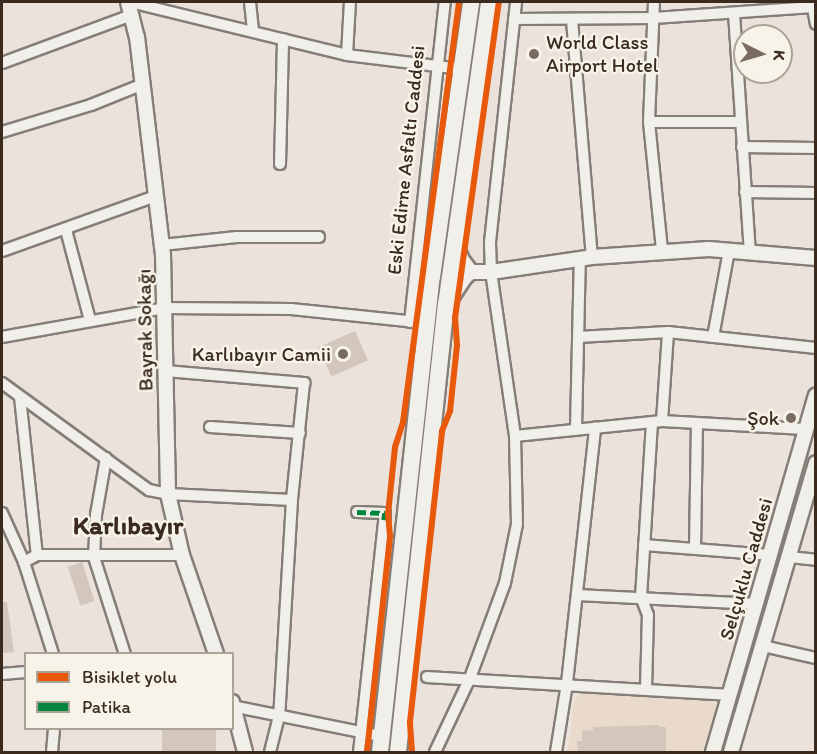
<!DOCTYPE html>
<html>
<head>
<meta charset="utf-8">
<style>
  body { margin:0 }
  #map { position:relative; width:817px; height:754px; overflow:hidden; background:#ebe3db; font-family:Itim,sans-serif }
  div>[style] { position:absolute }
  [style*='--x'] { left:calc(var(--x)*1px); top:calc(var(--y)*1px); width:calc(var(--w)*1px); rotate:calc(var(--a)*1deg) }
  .built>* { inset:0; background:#eadacc }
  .building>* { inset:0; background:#d3c6bd; transform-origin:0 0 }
  .roads { filter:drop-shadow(2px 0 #857e78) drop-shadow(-2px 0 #857e78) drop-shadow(0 2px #857e78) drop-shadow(0 -2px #857e78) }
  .minor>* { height:10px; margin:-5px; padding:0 5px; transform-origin:5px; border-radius:5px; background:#f1efea }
  .major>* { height:14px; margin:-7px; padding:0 7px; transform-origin:7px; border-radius:7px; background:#f1efea }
  .highway>* { height:16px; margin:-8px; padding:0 8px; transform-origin:8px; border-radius:8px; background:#f1efea }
  .quiet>* { height:4.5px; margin-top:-2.25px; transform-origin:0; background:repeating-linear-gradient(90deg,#00873e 0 9px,transparent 0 13.5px) }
  .cycleway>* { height:6px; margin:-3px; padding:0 3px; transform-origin:3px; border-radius:3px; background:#e8590c }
  .dots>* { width:16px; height:16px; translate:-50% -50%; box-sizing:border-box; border:3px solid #f7f3e8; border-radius:50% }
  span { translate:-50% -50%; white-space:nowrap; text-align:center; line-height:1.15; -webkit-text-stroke:5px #f7f3e8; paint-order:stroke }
  .poi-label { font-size:20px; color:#3b2a1e }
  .left { translate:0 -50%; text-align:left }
  .right { translate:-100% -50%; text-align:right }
  .street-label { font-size:20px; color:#3b2a1e }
  .district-label { font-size:26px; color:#3b2a1e; font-weight:700 }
  .frame { position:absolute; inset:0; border:3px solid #3b2a1e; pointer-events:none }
  .legend { position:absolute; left:24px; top:652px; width:210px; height:78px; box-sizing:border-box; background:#f7f3e8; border:2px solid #aca397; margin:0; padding:8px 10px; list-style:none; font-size:18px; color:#3b2a1e }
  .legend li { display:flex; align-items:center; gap:12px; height:30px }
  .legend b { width:30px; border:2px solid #aca397 }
  .north { position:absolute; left:733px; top:24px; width:60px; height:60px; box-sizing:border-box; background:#f7f3e8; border:2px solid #aca397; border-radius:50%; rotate:95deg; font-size:16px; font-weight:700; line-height:24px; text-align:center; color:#3b2a1e }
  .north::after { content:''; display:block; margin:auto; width:21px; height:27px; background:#796b60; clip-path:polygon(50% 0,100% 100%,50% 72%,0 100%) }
</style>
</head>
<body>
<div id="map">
  <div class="built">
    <div style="clip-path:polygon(582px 693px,712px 699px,717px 705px,702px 752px,568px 752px,574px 701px)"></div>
  </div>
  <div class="building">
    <div style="left:355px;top:331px;width:32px;height:40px;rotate:66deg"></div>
    <div style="left:82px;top:562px;width:41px;height:15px;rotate:72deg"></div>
    <div style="clip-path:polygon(2px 602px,7px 602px,14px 652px,2px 653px)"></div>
    <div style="clip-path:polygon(659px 725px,659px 727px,666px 727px,666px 753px,578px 752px,577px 741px,582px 741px,582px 731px,593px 730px,593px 727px)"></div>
    <div style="left:162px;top:729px;width:54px;height:24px"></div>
  </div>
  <div class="roads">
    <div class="minor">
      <div style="--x:130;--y:2;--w:223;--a:13.7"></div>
      <div style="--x:347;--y:55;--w:115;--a:7"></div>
      <div style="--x:250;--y:2;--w:29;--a:84"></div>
      <div style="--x:654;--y:2;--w:120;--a:92.4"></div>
      <div style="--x:649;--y:122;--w:129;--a:84.2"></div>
      <div style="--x:812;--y:2;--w:22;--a:80"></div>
      <div style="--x:734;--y:13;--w:241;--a:86.2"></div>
      <div style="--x:514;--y:19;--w:141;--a:-0.4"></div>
      <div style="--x:655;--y:18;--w:157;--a:-4"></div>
      <div style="--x:572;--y:20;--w:238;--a:85.2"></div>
      <div style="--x:347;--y:55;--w:53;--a:-86.8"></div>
      <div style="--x:2;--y:63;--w:139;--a:-20.3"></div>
      <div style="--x:649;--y:122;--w:91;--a:0"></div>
      <div style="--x:2;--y:132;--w:93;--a:-16.9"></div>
      <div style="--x:91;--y:105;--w:56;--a:-22"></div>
      <div style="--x:742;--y:147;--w:74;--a:0.8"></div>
      <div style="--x:280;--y:164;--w:125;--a:-88.6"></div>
      <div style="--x:745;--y:192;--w:71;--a:0.8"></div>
      <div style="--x:66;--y:230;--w:93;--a:75.1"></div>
      <div style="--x:162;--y:245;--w:75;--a:-6.1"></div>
      <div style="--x:237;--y:237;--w:82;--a:0"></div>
      <div style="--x:2;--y:251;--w:164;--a:-19.7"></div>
      <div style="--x:410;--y:322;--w:322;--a:-83.8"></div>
      <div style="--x:2;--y:337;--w:165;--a:-10.1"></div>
      <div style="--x:164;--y:308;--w:127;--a:0.5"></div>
      <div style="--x:291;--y:309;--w:136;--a:5.9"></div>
      <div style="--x:578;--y:337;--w:90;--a:-3.2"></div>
      <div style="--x:668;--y:332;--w:149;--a:6.2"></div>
      <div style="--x:713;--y:337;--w:87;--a:-79.5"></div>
      <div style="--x:165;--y:371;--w:140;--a:4.9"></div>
      <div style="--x:304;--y:383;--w:118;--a:95.9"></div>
      <div style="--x:292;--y:500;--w:216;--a:93.4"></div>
      <div style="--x:279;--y:716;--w:37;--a:104"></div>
      <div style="--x:2;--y:383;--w:182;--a:36.1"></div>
      <div style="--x:149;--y:490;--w:19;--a:12"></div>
      <div style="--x:168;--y:494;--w:124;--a:2.8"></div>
      <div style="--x:20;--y:397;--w:159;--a:83.9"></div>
      <div style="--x:37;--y:555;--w:15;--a:152"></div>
      <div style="--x:662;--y:421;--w:89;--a:-86.1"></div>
      <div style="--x:210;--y:427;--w:90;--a:3.8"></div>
      <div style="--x:576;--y:429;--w:170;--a:-88.7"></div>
      <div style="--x:515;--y:436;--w:148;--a:-5.8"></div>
      <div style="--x:662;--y:421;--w:143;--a:3.2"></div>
      <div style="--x:106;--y:458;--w:58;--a:100"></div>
      <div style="--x:96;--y:515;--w:42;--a:92.7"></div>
      <div style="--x:94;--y:557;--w:102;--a:72.3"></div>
      <div style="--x:357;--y:512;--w:28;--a:2"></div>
      <div style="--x:385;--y:513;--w:240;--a:96.2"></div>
      <div style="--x:2;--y:513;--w:54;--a:65.8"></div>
      <div style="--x:24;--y:562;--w:96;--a:72.5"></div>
      <div style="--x:644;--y:545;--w:126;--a:4.5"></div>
      <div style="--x:695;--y:549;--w:125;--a:-89.1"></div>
      <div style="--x:37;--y:555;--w:145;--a:0"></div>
      <div style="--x:789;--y:557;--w:27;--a:6"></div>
      <div style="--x:577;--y:595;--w:180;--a:2.9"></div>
      <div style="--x:763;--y:646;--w:54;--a:12.8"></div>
      <div style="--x:2;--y:674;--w:24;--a:-5"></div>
      <div style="--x:427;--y:677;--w:304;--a:3.4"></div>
      <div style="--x:646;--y:689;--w:74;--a:-88.5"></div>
      <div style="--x:648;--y:615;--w:19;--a:-111"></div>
      <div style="--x:641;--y:597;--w:175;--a:-86.4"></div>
      <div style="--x:232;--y:706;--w:152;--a:11.4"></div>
      <div style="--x:52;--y:752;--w:24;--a:-85"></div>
      <div style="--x:435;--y:752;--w:82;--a:-64.7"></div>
      <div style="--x:470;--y:678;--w:101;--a:-69.8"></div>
      <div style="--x:505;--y:583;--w:60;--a:-78.5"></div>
      <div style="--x:517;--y:524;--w:88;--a:-91.3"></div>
      <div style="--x:515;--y:436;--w:166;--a:-98.3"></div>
      <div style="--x:491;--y:272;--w:30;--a:-92"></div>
      <div style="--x:490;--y:242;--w:241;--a:-83.8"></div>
      <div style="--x:556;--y:752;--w:70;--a:-80.9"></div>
      <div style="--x:567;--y:683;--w:257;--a:-83.7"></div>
    </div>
    <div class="major">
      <div style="--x:128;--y:2;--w:36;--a:76"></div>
      <div style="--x:137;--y:37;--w:219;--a:83.2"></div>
      <div style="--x:163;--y:254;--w:240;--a:88.8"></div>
      <div style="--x:168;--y:494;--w:63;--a:77.1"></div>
      <div style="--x:182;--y:555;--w:105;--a:71"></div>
      <div style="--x:455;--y:242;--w:19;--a:69"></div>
      <div style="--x:462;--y:260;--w:15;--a:53"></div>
      <div style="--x:448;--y:303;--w:30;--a:-57"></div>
      <div style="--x:464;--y:278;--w:9;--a:-41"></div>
      <div style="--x:471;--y:272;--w:20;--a:0"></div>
      <div style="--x:491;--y:272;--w:102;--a:-8.4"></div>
      <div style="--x:592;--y:257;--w:117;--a:-3.9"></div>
      <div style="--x:709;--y:249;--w:107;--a:4.8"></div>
      <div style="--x:232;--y:702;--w:52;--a:75.4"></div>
      <div style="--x:713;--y:752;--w:371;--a:-73.9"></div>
      <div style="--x:731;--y:752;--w:301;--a:-73.6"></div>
    </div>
    <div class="highway">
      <div style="--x:380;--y:752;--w:478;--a:-83.8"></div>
      <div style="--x:432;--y:277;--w:278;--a:-81.9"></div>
      <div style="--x:398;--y:752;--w:450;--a:-83.9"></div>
      <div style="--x:446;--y:305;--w:306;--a:-81.9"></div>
    </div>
  </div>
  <div class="quiet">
    <div style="--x:357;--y:512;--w:28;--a:2"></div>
    <div style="--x:385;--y:513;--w:7;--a:98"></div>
  </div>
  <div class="cycleway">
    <div style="--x:367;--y:752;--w:217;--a:-83.9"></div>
    <div style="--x:390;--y:536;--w:22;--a:-95"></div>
    <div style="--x:388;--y:514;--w:67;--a:-84"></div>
    <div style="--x:395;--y:447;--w:26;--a:-72"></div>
    <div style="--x:403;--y:422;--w:424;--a:-82.4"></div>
    <div style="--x:412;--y:752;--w:30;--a:-94"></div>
    <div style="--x:410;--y:722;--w:293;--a:-83.7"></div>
    <div style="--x:442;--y:431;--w:22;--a:-68"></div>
    <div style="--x:450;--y:411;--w:66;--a:-83.9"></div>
    <div style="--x:457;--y:345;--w:27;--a:-94"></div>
    <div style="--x:455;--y:318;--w:319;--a:-82.1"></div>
  </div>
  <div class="dots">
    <div style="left:534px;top:54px;background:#796b60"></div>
    <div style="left:343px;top:354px;background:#796b60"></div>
    <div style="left:791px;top:418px;background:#796b60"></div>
  </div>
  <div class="poi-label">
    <span class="left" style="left:546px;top:54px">World Class<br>Airport Hotel</span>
    <span class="right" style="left:331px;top:354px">Karlıbayır Camii</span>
    <span class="right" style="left:779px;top:418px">Şok</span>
  </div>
  <div class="street-label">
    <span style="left:406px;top:160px;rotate:-84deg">Eski Edirne Asfaltı Caddesi</span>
    <span style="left:145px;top:330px;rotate:-91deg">Bayrak Sokağı</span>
    <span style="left:746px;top:569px;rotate:-74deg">Selçuklu Caddesi</span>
  </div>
  <div class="district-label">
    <span style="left:128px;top:526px">Karlıbayır</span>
  </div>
  <div class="frame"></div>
  <ul class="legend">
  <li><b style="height:8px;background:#e8590c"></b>Bisiklet yolu</li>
  <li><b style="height:8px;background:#00873e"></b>Patika</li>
  </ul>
  <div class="north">K</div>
</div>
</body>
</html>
